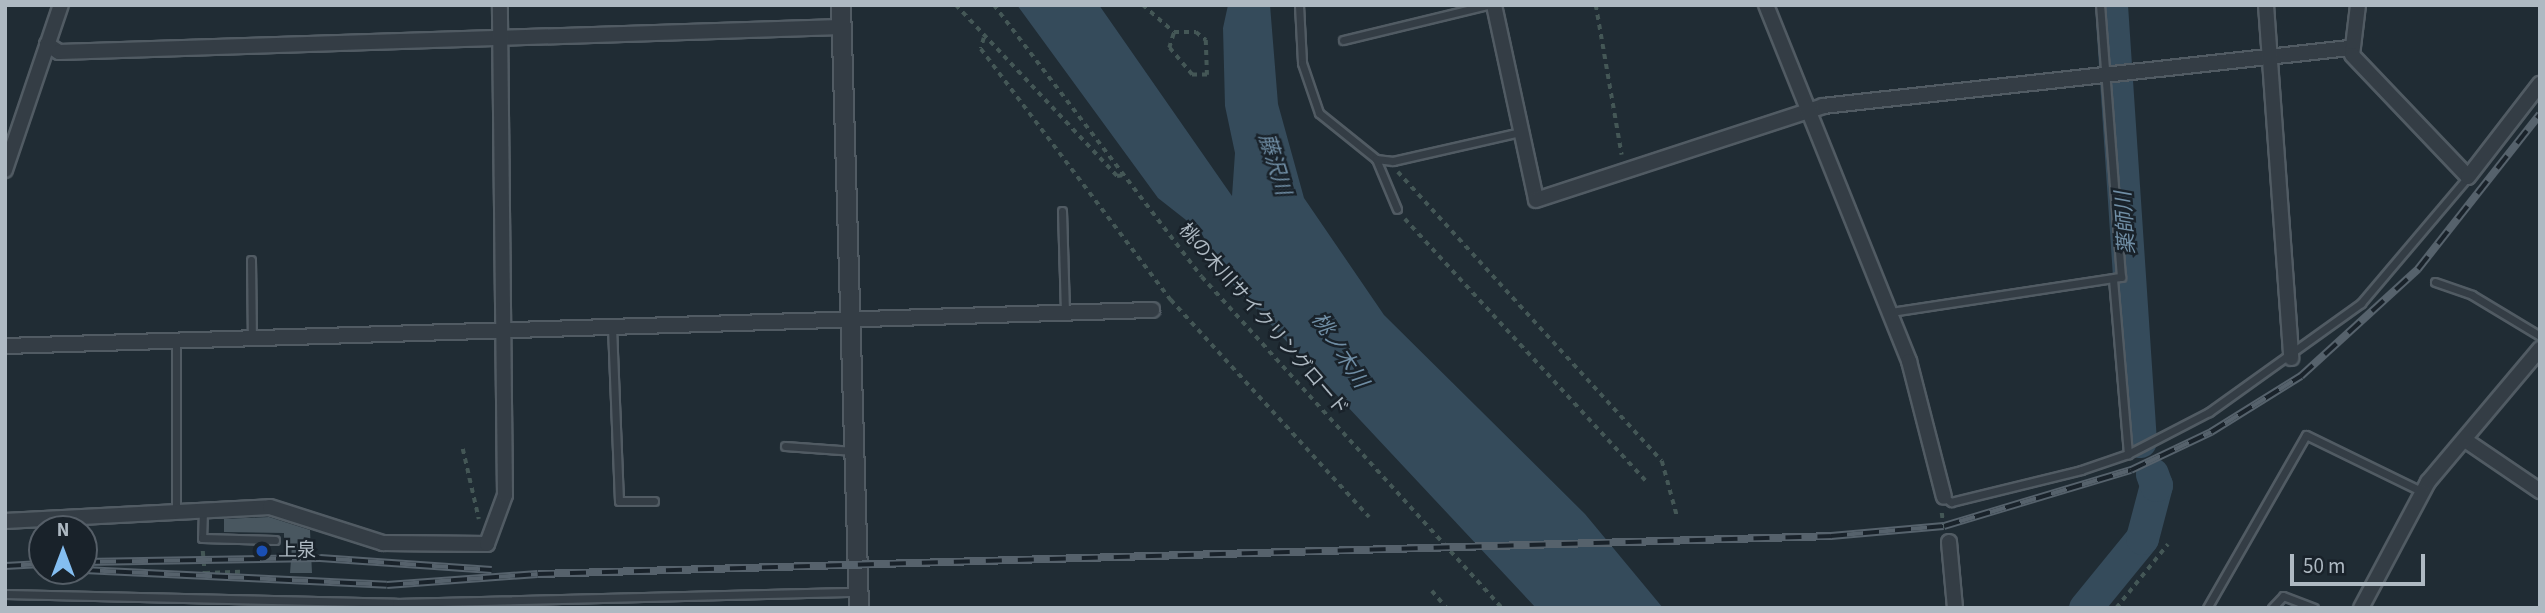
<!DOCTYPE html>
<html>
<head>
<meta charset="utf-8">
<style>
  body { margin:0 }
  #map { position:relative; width:2545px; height:613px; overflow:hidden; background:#202c34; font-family:"Source Sans 3","Noto Sans JP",sans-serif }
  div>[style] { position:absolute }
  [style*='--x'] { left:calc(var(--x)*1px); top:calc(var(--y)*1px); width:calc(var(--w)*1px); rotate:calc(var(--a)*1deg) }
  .water>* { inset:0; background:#354b5b }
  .river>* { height:33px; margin:-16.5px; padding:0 16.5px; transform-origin:16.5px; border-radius:16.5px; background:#354b5b }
  .building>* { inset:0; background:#495760 }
  .path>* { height:3.5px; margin-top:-1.75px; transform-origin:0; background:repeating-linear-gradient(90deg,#445756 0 5px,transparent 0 10px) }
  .roads { filter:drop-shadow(2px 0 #515b63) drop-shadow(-2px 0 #515b63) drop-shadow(0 2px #515b63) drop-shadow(0 -2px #515b63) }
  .service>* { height:7px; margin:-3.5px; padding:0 3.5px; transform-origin:3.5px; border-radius:3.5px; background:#343d45 }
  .minor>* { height:14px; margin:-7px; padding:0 7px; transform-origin:7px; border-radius:7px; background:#343d45 }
  .tertiary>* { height:18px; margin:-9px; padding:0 9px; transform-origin:9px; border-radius:9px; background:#343d45 }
  .rail>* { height:8px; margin-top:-4px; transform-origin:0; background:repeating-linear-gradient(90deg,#19222a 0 16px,#56626c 0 32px); box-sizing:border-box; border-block:2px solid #56626c }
  .dots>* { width:19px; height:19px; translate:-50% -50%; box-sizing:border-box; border:4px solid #19222a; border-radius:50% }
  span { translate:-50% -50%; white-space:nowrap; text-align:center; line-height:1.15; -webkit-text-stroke:5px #19222a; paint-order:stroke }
  .street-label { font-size:19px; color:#aeb9c2 }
  .poi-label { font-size:19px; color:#aeb9c2 }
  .left { translate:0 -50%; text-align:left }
  .water-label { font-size:21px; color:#708ea5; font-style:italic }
  .frame { position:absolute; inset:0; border:7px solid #aeb9c2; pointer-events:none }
  .north { position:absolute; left:28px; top:515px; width:70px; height:70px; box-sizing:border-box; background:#19222a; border:2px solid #555e67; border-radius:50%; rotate:0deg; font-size:19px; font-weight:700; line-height:28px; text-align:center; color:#aeb9c2 }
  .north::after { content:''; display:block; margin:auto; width:24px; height:32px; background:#84bef1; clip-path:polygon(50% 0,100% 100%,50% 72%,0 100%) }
  .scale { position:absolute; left:2290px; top:554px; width:135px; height:32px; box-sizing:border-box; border:4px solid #aeb9c2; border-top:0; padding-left:9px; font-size:21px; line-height:24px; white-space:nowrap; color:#aeb9c2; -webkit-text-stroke:5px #19222a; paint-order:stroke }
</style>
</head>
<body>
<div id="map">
  <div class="water">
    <div style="clip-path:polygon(1017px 5px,1099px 5px,1232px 196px,1235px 153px,1225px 106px,1223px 28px,1228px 5px,1270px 5px,1278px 104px,1304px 198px,1384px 315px,1585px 514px,1663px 608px,1536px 608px,1230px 281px,1200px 231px,1158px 198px)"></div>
  </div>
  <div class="river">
    <div style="--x:2111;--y:5;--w:437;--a:86.2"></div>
    <div style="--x:2085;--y:608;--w:90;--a:-50.8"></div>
    <div style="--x:2142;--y:538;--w:55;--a:-75.2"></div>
    <div style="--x:2156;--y:485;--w:12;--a:-110"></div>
  </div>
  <div class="building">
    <div style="clip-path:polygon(269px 517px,310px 530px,312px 573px,290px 573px,292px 546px,284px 545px,284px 533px,224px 532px,224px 519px)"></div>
  </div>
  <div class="path">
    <div style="--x:956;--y:5;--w:235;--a:46.7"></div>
    <div style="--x:1117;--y:176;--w:7;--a:-8"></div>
    <div style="--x:994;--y:5;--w:342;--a:52.6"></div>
    <div style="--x:1202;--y:277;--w:447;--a:47.8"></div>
    <div style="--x:1143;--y:5;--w:41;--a:41.1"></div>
    <div style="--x:1596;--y:5;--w:152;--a:80.2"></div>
    <div style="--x:1174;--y:32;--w:22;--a:0"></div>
    <div style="--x:1196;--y:32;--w:13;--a:39"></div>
    <div style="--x:1206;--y:40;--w:35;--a:88"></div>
    <div style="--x:1207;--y:75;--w:15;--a:180"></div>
    <div style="--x:1192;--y:75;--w:35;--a:-130"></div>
    <div style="--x:1169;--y:48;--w:17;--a:-73"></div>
    <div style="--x:984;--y:38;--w:11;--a:105"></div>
    <div style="--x:981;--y:49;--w:315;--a:52.9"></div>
    <div style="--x:1171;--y:300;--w:294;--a:47.6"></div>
    <div style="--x:1398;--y:172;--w:391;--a:47.6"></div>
    <div style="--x:1662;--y:461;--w:57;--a:74.7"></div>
    <div style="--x:1405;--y:219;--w:357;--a:47.4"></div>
    <div style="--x:463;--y:449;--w:72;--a:77.1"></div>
    <div style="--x:1942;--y:513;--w:17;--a:83"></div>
    <div style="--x:203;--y:551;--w:22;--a:85"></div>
    <div style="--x:205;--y:573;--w:35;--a:-2"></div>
    <div style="--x:1432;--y:591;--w:23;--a:49"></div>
    <div style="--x:2116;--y:608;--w:82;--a:-50.9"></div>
  </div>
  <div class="roads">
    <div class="service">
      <div style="--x:1299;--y:5;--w:58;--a:87"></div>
      <div style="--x:1302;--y:63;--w:53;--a:71.2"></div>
      <div style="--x:1319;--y:113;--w:73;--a:38.9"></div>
      <div style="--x:1376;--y:159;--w:54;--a:67.2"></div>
      <div style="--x:1343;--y:40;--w:149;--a:-13.6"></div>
      <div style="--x:1376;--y:159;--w:17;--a:7"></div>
      <div style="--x:1393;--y:161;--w:131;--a:-12.8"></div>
      <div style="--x:1062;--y:211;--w:99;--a:88.3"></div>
      <div style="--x:251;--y:260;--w:78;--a:89.3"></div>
      <div style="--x:2113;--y:279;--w:176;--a:85.1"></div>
      <div style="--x:2435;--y:282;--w:39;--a:19"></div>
      <div style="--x:2472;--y:295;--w:79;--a:31.1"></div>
      <div style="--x:1891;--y:312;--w:233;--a:-8.7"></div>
      <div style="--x:2121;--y:277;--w:273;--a:-94.4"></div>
      <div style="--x:612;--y:327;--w:174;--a:87.7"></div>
      <div style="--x:619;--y:501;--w:35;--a:0"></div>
      <div style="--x:176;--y:341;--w:171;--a:90"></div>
      <div style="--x:785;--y:446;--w:69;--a:4.1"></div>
      <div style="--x:1944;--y:497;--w:9;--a:36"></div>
      <div style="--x:1951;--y:502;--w:134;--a:-13.8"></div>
      <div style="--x:2081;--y:470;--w:50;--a:-18.8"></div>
      <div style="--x:2128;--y:454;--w:91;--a:-27.4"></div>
      <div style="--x:2209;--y:412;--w:187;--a:-35.6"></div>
      <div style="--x:2361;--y:303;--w:165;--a:-49.7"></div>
      <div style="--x:203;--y:511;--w:27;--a:92"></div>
      <div style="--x:202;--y:538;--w:73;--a:1.6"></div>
      <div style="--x:5;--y:594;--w:391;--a:1.3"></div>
      <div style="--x:396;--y:603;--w:462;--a:-1.4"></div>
      <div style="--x:2207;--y:608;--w:199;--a:-60.2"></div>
      <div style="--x:2306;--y:435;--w:130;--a:26"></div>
      <div style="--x:2272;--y:608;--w:16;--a:-47"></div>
      <div style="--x:2283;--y:596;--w:33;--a:21"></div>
    </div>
    <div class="minor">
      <div style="--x:1494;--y:5;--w:199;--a:77.8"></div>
      <div style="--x:1536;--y:200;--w:302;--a:-18.1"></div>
      <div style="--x:1823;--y:106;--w:529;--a:-6.29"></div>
      <div style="--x:1766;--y:5;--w:384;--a:68.1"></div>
      <div style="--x:1909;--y:361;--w:140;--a:75.6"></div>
      <div style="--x:2266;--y:5;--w:354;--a:85.9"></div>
      <div style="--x:2358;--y:5;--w:50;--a:96.8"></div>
      <div style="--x:2352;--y:55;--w:168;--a:46.4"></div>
      <div style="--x:2468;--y:177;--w:118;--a:-52.3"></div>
      <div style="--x:47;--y:44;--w:14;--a:34"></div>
      <div style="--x:59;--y:52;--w:782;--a:-1.83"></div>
      <div style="--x:5;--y:170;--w:174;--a:-71.3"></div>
      <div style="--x:5;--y:346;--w:1148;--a:-1.8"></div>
      <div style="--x:2465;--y:440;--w:91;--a:34.2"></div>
      <div style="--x:5;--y:521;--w:265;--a:-3"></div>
      <div style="--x:270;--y:507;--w:119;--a:17.7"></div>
      <div style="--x:383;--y:543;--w:104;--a:0.6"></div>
      <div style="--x:487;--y:544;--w:52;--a:-69.8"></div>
      <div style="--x:505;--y:495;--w:490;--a:-90.6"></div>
      <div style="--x:1949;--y:542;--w:66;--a:84.8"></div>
      <div style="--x:2361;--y:608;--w:143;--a:-62"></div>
      <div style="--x:2428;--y:482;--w:174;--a:-49.9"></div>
    </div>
    <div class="tertiary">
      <div style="--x:841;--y:5;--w:603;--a:88.29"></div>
    </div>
  </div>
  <div class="rail">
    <div style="--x:84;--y:562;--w:236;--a:-1"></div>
    <div style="--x:320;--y:558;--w:172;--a:4"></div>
    <div style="--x:5;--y:566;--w:37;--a:-3"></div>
    <div style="--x:84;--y:570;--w:303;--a:2.8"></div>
    <div style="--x:387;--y:585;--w:151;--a:-4.2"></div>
    <div style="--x:538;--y:574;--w:1294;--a:-1.68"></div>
    <div style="--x:1831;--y:536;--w:113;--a:-5.1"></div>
    <div style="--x:1944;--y:526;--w:195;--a:-16.7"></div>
    <div style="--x:2131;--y:470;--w:89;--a:-25.4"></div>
    <div style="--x:2211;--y:432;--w:106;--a:-31.9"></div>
    <div style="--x:2301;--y:376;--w:159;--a:-42.4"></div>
    <div style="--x:2418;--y:269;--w:197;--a:-51.8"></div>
  </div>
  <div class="dots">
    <div style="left:262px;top:551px;background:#1a4fb4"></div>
  </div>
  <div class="street-label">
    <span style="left:1263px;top:320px;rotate:49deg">桃の木川サイクリングロード</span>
  </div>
  <div class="poi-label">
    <span class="left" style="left:278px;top:551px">上泉</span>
  </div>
  <div class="water-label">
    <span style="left:1275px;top:164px;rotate:73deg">藤沢川</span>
    <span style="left:2125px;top:223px;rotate:-94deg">薬師川</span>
    <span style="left:1340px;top:350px;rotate:57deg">桃ノ木川</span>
  </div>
  <div class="frame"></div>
  <div class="north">N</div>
  <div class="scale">50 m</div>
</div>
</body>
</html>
